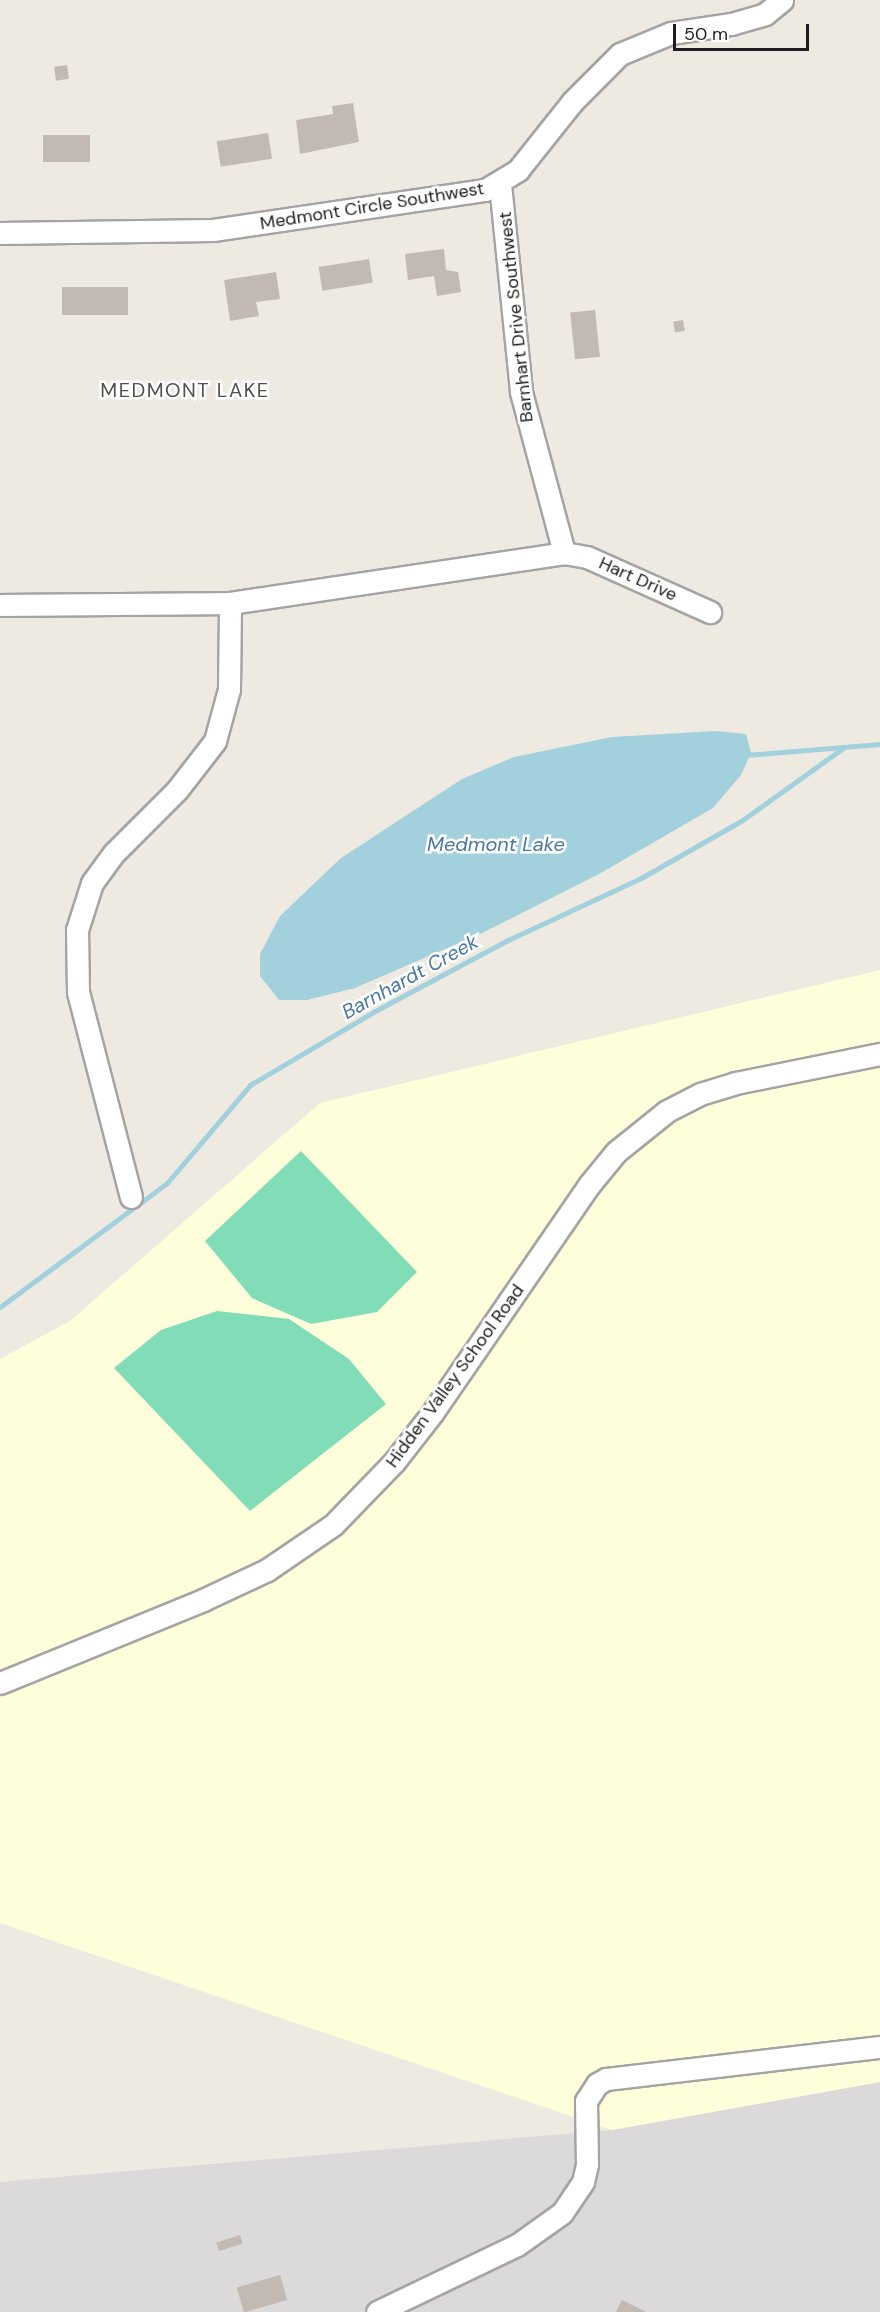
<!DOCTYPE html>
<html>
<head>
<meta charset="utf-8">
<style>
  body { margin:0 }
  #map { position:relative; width:880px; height:2312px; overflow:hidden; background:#eeeae2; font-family:"DM Sans",sans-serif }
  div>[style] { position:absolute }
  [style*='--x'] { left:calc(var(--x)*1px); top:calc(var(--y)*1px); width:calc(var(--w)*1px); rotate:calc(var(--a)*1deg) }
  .residential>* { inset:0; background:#dbd9d9 }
  .education>* { inset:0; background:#fffeda }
  .pitch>* { inset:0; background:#80ddb7 }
  .water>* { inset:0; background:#a2d0dc }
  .stream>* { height:5px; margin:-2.5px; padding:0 2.5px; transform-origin:2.5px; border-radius:2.5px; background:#a2d0dc }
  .building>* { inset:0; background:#c2b9b2; transform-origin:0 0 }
  .roads { filter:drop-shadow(2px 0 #a4a4a4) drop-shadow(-2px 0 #a4a4a4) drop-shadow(0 2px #a4a4a4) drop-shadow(0 -2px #a4a4a4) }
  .street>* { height:21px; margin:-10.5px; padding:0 10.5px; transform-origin:10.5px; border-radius:10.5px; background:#fff }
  span { translate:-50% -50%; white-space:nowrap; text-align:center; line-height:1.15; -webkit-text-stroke:5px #fff; paint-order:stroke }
  .street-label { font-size:18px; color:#1d1d1d }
  .neighbourhood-label { font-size:20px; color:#505050; letter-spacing:1.5px }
  .water-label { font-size:20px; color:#4777a3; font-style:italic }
  .scale { position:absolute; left:673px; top:24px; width:136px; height:27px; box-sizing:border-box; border:3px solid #1d1d1d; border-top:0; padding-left:8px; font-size:18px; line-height:21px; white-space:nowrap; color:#1d1d1d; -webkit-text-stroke:4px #fff; paint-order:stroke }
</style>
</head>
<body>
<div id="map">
  <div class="residential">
    <div style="clip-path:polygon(880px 2082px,880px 2312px,0 2312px,0 2182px,612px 2130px)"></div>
  </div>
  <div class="education">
    <div style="clip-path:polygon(880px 970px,880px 2082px,612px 2130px,0 1923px,0 1359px,70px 1321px,320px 1103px)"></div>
  </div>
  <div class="pitch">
    <div style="clip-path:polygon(301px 1151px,417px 1272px,377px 1312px,311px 1324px,252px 1298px,205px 1241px)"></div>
    <div style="clip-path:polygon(217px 1311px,289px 1319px,349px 1359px,386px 1404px,250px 1511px,114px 1368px,161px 1330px)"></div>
  </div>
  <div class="water">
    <div style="clip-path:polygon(716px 731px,746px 734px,751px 753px,741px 775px,713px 808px,599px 874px,482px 933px,355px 988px,307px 1000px,279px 1000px,260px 976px,260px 954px,280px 916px,341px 858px,462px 779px,514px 757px,612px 737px)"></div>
  </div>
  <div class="stream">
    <div style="--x:745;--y:755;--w:135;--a:-4.7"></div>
    <div style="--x:0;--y:1307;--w:208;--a:-36.6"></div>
    <div style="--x:167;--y:1183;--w:128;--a:-49.7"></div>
    <div style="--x:250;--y:1085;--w:145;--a:-30.6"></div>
    <div style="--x:375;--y:1011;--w:149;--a:-28.1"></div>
    <div style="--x:506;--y:941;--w:149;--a:-25"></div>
    <div style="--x:641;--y:878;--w:115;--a:-29.7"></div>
    <div style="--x:741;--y:821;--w:125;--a:-35.6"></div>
  </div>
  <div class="building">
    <div style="left:67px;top:65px;width:14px;height:13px;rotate:82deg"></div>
    <div style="clip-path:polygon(353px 103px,359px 142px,300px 154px,296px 120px,333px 114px,332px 106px)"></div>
    <div style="left:268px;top:133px;width:26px;height:52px;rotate:81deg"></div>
    <div style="left:43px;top:135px;width:47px;height:27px"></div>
    <div style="clip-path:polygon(444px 249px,446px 270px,458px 272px,461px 292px,437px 296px,434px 276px,408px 280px,405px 254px)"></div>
    <div style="left:369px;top:259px;width:24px;height:51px;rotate:81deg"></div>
    <div style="clip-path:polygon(276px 272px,280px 299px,256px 302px,259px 316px,230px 321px,224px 280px)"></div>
    <div style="left:62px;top:287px;width:66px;height:28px"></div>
    <div style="left:595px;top:310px;width:47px;height:25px;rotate:84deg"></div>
    <div style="left:683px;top:320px;width:11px;height:10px;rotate:80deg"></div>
    <div style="left:240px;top:2235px;width:9px;height:25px;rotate:72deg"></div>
    <div style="left:280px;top:2275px;width:26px;height:45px;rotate:74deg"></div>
    <div style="clip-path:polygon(622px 2300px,646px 2312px,616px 2312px)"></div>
  </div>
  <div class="roads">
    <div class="street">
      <div style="--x:500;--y:184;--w:209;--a:84.2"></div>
      <div style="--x:521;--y:392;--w:167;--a:75"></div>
      <div style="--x:0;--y:233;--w:213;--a:-0.8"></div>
      <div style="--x:213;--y:230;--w:275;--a:-8.4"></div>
      <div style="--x:485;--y:190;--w:39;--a:-31"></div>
      <div style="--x:518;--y:170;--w:87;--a:-51.5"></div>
      <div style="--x:572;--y:102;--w:68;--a:-45"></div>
      <div style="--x:620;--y:54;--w:55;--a:-22.4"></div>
      <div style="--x:671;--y:33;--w:61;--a:-8.5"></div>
      <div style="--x:731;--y:24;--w:35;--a:-16"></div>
      <div style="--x:765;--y:14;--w:22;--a:-39"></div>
      <div style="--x:0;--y:605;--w:230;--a:-0.5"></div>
      <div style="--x:230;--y:603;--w:338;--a:-8.5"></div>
      <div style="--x:564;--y:553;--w:23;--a:10"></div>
      <div style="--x:587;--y:557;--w:135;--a:24.1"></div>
      <div style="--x:131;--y:1197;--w:212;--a:-104.5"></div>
      <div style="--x:78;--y:992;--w:62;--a:-90.9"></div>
      <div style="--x:77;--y:930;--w:49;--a:-72.3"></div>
      <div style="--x:92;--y:883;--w:37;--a:-54"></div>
      <div style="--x:114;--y:853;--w:89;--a:-45"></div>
      <div style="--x:177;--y:790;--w:62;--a:-52.2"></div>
      <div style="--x:215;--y:741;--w:54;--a:-74.9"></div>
      <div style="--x:229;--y:689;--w:86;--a:-89.3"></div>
      <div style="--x:0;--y:1683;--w:219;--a:-22.2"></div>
      <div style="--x:203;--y:1600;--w:71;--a:-25.1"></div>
      <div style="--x:267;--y:1570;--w:80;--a:-34.3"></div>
      <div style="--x:333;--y:1525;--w:88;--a:-45.9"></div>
      <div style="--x:394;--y:1462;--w:63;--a:-52"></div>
      <div style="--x:433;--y:1412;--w:275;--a:-55.5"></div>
      <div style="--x:589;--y:1185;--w:43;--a:-50.7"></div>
      <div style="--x:616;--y:1152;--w:65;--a:-38.8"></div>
      <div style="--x:667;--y:1111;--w:37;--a:-27"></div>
      <div style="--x:700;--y:1094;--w:38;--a:-17"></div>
      <div style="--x:736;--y:1083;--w:147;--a:-11.4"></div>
      <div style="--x:377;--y:2312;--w:155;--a:-25.6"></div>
      <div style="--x:517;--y:2245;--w:55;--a:-35.4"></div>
      <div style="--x:562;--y:2213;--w:37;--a:-56"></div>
      <div style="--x:583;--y:2182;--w:18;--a:-77"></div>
      <div style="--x:587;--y:2164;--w:63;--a:-90.9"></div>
      <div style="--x:586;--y:2101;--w:20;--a:-57"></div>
      <div style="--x:597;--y:2084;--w:10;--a:-29"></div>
      <div style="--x:606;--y:2079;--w:276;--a:-6.7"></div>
    </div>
  </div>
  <div class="street-label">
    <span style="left:372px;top:206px;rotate:-9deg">Medmont Circle Southwest</span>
    <span style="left:516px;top:317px;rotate:-96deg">Barnhart Drive Southwest</span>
    <span style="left:638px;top:579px;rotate:24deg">Hart Drive</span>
    <span style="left:455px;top:1376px;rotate:-54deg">Hidden Valley School Road</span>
  </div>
  <div class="neighbourhood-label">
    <span style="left:185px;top:390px">MEDMONT LAKE</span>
  </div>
  <div class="water-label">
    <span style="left:496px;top:844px">Medmont Lake</span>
    <span style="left:410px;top:977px;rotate:-29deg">Barnhardt Creek</span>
  </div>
  <div class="scale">50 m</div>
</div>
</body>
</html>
